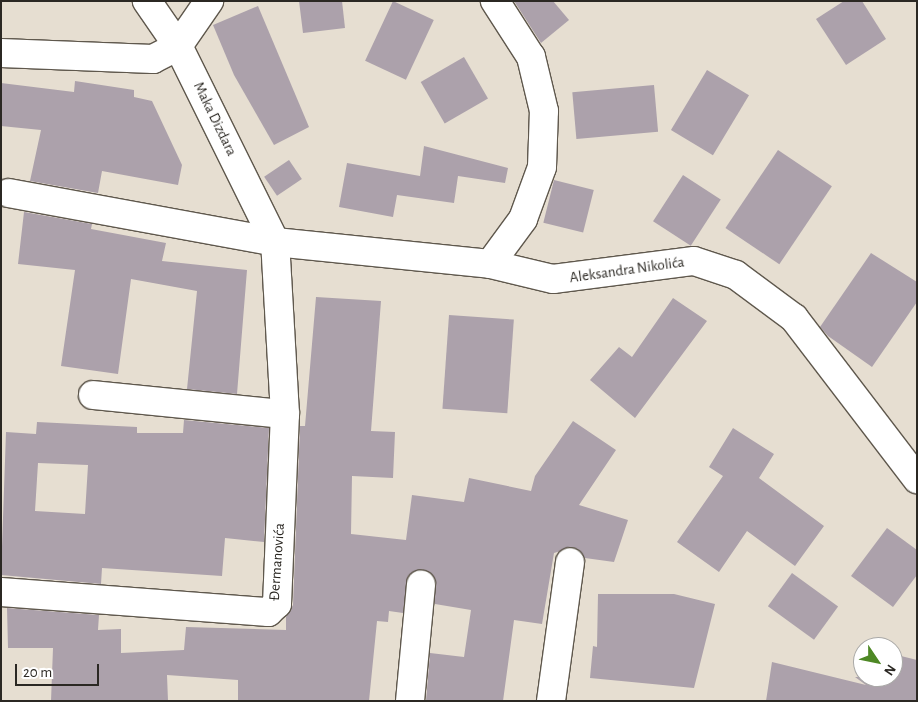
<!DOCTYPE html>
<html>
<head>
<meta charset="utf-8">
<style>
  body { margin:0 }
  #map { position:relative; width:918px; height:702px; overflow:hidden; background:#e6ded1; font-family:"Alegreya Sans",sans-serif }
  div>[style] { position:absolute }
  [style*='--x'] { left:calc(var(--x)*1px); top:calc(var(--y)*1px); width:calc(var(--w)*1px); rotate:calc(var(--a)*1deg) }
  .building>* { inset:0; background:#aca1ab; transform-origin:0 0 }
  .roads { filter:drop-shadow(1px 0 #5f584d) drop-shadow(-1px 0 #5f584d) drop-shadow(0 1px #5f584d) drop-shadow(0 -1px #5f584d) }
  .minor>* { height:28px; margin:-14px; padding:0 14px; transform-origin:14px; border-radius:14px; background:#fff }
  span { translate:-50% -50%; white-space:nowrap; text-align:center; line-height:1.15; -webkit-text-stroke:4.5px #fff; paint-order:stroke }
  .street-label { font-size:15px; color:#2b2823 }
  .frame { position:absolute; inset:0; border:2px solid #2b2823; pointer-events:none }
  .north { position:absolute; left:853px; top:637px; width:50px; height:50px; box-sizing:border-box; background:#fff; border:1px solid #aaa9a7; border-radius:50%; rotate:124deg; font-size:14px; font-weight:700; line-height:20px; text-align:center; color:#2b2823 }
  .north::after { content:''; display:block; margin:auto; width:18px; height:22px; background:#4e8825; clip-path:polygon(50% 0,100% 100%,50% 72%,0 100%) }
  .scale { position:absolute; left:15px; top:664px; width:84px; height:22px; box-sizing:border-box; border:2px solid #2b2823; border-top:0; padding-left:6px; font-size:15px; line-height:18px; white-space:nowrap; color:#2b2823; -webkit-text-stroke:4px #fff; paint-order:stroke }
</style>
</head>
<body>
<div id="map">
  <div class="building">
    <div style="clip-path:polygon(299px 1px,342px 1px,345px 28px,303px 33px)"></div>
    <div style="left:393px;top:1px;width:45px;height:66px;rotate:25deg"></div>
    <div style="clip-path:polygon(514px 1px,553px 1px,569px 20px,541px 43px)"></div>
    <div style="clip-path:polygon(844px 1px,862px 1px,886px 39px,846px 65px,816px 19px)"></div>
    <div style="clip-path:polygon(258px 6px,309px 127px,274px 145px,234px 75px,213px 25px)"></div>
    <div style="left:464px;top:57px;width:48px;height:50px;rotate:60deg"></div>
    <div style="left:707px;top:70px;width:49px;height:70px;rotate:31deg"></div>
    <div style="clip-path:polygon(75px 81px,134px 90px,134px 97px,152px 101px,182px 165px,178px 185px,102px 171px,98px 193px,30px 181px,41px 130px,1px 126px,1px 83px,74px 92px)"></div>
    <div style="left:654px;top:85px;width:47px;height:82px;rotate:85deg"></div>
    <div style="clip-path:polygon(424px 146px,508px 168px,505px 183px,458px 176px,454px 203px,397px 195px,393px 217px,339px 207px,347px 163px,420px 176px)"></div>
    <div style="left:778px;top:150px;width:65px;height:94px;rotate:34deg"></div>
    <div style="left:289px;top:160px;width:23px;height:30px;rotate:56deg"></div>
    <div style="left:683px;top:175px;width:45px;height:55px;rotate:33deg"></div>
    <div style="left:554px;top:180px;width:41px;height:44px;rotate:14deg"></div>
    <div style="clip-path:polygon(24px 212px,92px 224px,91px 229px,166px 243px,162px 261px,247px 270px,237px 394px,187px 389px,197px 291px,131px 279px,118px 374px,61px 366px,75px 270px,18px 264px)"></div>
    <div style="clip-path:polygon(871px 253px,917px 282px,917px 302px,872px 367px,828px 336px,820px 327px)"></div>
    <div style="clip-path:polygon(316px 297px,381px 301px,371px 431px,395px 432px,393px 478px,352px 476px,351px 534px,406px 540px,412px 495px,464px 502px,469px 478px,531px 491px,535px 476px,573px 421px,616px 450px,579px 505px,628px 520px,614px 562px,585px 558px,573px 547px,554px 553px,542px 624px,514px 620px,503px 701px,426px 701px,430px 653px,464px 657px,471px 610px,435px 604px,435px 579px,422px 569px,408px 576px,403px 613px,389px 611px,388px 622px,377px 621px,369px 701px,238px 701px,238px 680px,167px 675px,168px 701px,51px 701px,53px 648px,8px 648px,7px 608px,99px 615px,98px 630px,121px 629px,121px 653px,184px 650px,186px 627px,286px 630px,286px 617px,293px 605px,300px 426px,305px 426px)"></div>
    <div style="clip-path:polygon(673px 298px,707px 321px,635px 418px,590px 380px,619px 347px,632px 357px)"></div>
    <div style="left:449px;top:315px;width:65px;height:94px;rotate:4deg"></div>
    <div style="clip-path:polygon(evenodd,184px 420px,269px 428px,264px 542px,225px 538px,222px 576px,102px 568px,101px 584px,1px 575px,6px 432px,36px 434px,37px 422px,137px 427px,137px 433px,183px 433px,184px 420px,38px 463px,88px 465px,85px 514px,35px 511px,38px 463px)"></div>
    <div style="clip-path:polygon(733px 428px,774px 454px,759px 478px,824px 526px,795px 566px,747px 531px,719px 572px,677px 542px,723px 476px,709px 467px)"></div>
    <div style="clip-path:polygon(887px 528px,917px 550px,917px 575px,893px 607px,851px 576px)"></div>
    <div style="left:792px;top:573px;width:57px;height:41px;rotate:36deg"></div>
    <div style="clip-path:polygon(598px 594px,674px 594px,715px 604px,694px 688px,590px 678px,593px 646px,597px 647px)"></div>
    <div style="clip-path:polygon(893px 654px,917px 660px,917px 701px,766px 701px,772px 662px,866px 685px,855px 677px,893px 677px)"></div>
  </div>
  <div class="roads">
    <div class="minor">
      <div style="--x:1;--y:53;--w:152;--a:2.3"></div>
      <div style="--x:153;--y:59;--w:28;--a:-27"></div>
      <div style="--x:178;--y:46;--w:55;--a:-55.4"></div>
      <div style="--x:9;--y:193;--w:270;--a:10.4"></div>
      <div style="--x:275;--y:242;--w:216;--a:5.8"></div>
      <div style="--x:490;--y:264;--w:65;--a:13.4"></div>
      <div style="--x:553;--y:279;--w:142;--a:-7.3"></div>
      <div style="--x:694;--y:261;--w:44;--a:18.4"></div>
      <div style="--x:736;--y:275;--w:72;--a:36.6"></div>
      <div style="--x:794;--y:318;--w:203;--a:52.6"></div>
      <div style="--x:490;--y:264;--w:56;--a:-53.7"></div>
      <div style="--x:523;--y:219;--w:55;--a:-69.9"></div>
      <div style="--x:542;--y:167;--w:56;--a:-88"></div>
      <div style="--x:544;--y:111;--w:56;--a:-103.5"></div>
      <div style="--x:531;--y:57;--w:67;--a:-122.7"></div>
      <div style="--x:93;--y:395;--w:193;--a:5.7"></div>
      <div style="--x:1;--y:592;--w:268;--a:4.3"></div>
      <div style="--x:268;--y:612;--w:12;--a:-42"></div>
      <div style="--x:277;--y:604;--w:190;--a:-87.6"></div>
      <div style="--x:285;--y:414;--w:172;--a:-93.3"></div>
      <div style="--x:275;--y:242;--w:219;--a:-116.3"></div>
      <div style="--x:178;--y:46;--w:55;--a:-124.6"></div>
      <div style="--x:410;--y:701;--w:117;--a:-84.6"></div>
      <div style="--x:551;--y:701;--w:140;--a:-82.2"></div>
    </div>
  </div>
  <div class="street-label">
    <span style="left:215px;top:119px;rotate:64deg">Maka Dizdara</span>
    <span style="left:627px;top:270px;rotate:-8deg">Aleksandra Nikolića</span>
    <span style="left:277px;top:562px;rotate:-86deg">Đermanovića</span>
  </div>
  <div class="frame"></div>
  <div class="north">N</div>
  <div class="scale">20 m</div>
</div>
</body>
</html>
